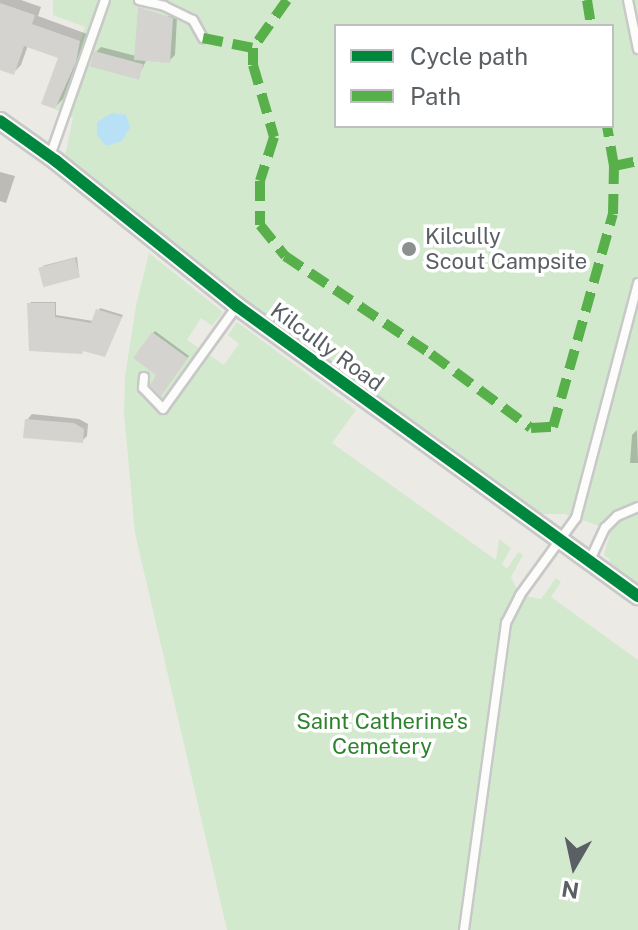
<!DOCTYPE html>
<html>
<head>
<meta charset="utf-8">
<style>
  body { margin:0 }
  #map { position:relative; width:638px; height:930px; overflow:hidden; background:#eceae5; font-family:"Public Sans",sans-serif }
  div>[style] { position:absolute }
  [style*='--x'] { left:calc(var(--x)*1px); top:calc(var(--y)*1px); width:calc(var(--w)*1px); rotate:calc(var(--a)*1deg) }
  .green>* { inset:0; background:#d3e9ce }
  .water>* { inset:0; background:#b8e0f7 }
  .shadow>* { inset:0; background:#0003 }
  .building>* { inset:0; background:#d4d3d0; transform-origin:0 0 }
  .roads { filter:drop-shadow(2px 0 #c8c8c8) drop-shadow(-2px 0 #c8c8c8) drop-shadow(0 2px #c8c8c8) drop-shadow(0 -2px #c8c8c8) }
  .service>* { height:8px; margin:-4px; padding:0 4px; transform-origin:4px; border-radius:4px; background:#fcfcfb }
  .minor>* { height:16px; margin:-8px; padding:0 8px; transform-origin:8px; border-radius:8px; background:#fcfcfb }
  .quiet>* { height:10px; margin-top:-5px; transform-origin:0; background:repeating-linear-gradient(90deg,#58b04a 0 20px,transparent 0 30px) }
  .cycleway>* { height:12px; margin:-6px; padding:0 6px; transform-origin:6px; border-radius:6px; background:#00873e }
  .dots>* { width:22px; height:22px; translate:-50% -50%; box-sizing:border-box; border:4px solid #fff; border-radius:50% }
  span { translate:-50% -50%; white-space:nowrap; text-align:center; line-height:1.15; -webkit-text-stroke:7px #fff; paint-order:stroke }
  .poi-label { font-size:22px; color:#5a5f64 }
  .left { translate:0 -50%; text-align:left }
  .street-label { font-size:22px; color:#5a5f64 }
  .park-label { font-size:22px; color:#2e822d }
  .legend { position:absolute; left:334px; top:24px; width:280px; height:104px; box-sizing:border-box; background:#fff; border:2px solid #bdbfc1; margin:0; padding:10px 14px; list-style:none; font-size:24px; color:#5a5f64 }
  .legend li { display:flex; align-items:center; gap:16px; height:40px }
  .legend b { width:40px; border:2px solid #bdbfc1 }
  .north { position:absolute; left:534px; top:826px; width:80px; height:80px; -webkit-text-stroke:6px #fff; paint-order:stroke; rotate:189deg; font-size:22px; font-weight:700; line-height:32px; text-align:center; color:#5a5f64 }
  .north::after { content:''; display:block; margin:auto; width:28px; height:36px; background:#5a5f64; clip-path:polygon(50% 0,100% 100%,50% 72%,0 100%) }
</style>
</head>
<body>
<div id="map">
  <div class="green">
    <div style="clip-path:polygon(evenodd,53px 0,638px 0,638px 587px,608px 566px,610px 559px,604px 555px,611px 530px,565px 514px,542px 514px,241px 299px,65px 156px,73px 118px,55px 109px,85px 27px,53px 15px,53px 0,336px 26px,612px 26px,612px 126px,336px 126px,336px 26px)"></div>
    <div style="clip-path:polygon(149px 253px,223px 312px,212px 326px,201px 318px,187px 340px,224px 365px,239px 344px,228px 335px,237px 322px,356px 410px,332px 443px,496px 560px,499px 539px,511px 548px,502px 564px,507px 569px,518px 552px,523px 555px,511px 577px,520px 595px,541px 599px,556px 578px,561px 582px,551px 597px,638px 660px,638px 930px,227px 930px,135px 533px,124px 413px,125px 376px,136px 306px)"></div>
  </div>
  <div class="water">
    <div style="clip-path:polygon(112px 113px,126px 115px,130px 127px,122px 141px,106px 146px,97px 135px,97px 122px)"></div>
  </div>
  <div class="shadow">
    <div style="clip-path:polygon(0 0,21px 0,41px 7px,38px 16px,87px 34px,63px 99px,55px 107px,61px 57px,28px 45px,21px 65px,14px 72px,0 67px)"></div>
    <div style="clip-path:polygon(144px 14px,177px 17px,175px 55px,170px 60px,147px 59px,138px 77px,96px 52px,101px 47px,136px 56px)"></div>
    <div style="clip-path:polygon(0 172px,15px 176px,6px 203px,0 201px)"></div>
    <div style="clip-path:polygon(77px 257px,79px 275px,42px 266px)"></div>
    <div style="clip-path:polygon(31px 302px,56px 302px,56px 315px,93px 321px,100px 308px,123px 315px,105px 355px,29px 304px)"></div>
    <div style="clip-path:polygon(155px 331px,189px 356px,161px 393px,153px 333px)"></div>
    <div style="clip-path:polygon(32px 414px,79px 419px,88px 424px,87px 436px,82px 441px,27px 420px)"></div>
    <div style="clip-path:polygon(637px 430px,638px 463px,630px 463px,632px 435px)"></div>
  </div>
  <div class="building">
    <div style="clip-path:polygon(0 3px,35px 15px,32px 24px,80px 41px,76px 62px,55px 109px,41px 104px,58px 58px,24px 46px,14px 75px,0 70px)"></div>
    <div style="clip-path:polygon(138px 7px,173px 18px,170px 63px,134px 60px)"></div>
    <div style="left:94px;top:51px;width:51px;height:16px;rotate:15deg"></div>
    <div style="left:75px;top:258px;width:20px;height:38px;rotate:75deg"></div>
    <div style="clip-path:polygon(27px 303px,55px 303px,55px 317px,91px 323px,96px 309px,122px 317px,105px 357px,83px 351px,82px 354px,29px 351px)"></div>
    <div style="clip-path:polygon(152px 332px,188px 358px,161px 396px,150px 385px,156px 375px,133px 358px)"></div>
    <div style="clip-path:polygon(25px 419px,74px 423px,84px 429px,83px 443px,23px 438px)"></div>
  </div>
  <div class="roads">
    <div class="service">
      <div style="--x:139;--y:0;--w:26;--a:13"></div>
      <div style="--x:164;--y:6;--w:32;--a:26"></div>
      <div style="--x:193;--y:20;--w:21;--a:61"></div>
      <div style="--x:628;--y:0;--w:50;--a:78.5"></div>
      <div style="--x:50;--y:156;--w:165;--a:-70.6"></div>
      <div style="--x:144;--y:377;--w:11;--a:95"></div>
      <div style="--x:143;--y:388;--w:29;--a:46"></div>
      <div style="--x:163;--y:409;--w:127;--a:-54.3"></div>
      <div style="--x:589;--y:562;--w:38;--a:-65"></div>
      <div style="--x:605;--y:528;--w:17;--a:-45"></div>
      <div style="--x:617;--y:516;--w:23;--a:-23"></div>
      <div style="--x:464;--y:930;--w:310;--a:-82.2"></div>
      <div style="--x:506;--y:623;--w:31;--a:-63"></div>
      <div style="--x:520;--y:595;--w:95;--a:-54"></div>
      <div style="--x:576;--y:518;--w:243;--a:-75.2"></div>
    </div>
    <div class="minor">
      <div style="--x:0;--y:121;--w:69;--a:35.5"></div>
      <div style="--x:56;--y:161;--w:232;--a:38.7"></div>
      <div style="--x:237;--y:306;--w:495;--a:35.9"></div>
    </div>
  </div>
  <div class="quiet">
    <div style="--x:287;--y:0;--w:59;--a:125.3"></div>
    <div style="--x:253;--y:48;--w:17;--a:90"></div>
    <div style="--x:253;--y:65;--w:75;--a:73.7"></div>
    <div style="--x:274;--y:137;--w:46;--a:107.7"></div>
    <div style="--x:260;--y:181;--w:44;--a:90"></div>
    <div style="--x:260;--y:225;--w:40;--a:51"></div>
    <div style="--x:285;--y:256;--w:176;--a:33.9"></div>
    <div style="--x:431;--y:354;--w:124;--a:36.5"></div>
    <div style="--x:531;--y:428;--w:22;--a:-3"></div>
    <div style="--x:553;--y:427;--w:221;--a:-74.3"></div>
    <div style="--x:613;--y:214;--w:48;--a:-88.8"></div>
    <div style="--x:614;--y:166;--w:41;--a:-99.9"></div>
    <div style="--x:587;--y:0;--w:26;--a:81"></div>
    <div style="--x:203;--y:38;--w:51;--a:11.3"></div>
    <div style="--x:614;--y:166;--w:25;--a:-12"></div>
  </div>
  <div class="cycleway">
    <div style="--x:0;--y:121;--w:69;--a:35.5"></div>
    <div style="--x:56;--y:161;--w:232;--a:38.7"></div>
    <div style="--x:237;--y:306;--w:495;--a:35.9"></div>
  </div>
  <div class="dots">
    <div style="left:409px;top:249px;background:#8d9091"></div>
  </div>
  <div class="poi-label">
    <span class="left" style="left:425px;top:249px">Kilcully<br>Scout Campsite</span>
  </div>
  <div class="street-label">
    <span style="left:327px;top:347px;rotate:36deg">Kilcully Road</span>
  </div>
  <div class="park-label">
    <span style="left:382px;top:734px">Saint Catherine's<br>Cemetery</span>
  </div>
  <ul class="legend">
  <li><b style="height:10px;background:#00873e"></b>Cycle path</li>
  <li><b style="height:10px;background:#58b04a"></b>Path</li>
  </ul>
  <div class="north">N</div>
</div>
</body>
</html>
